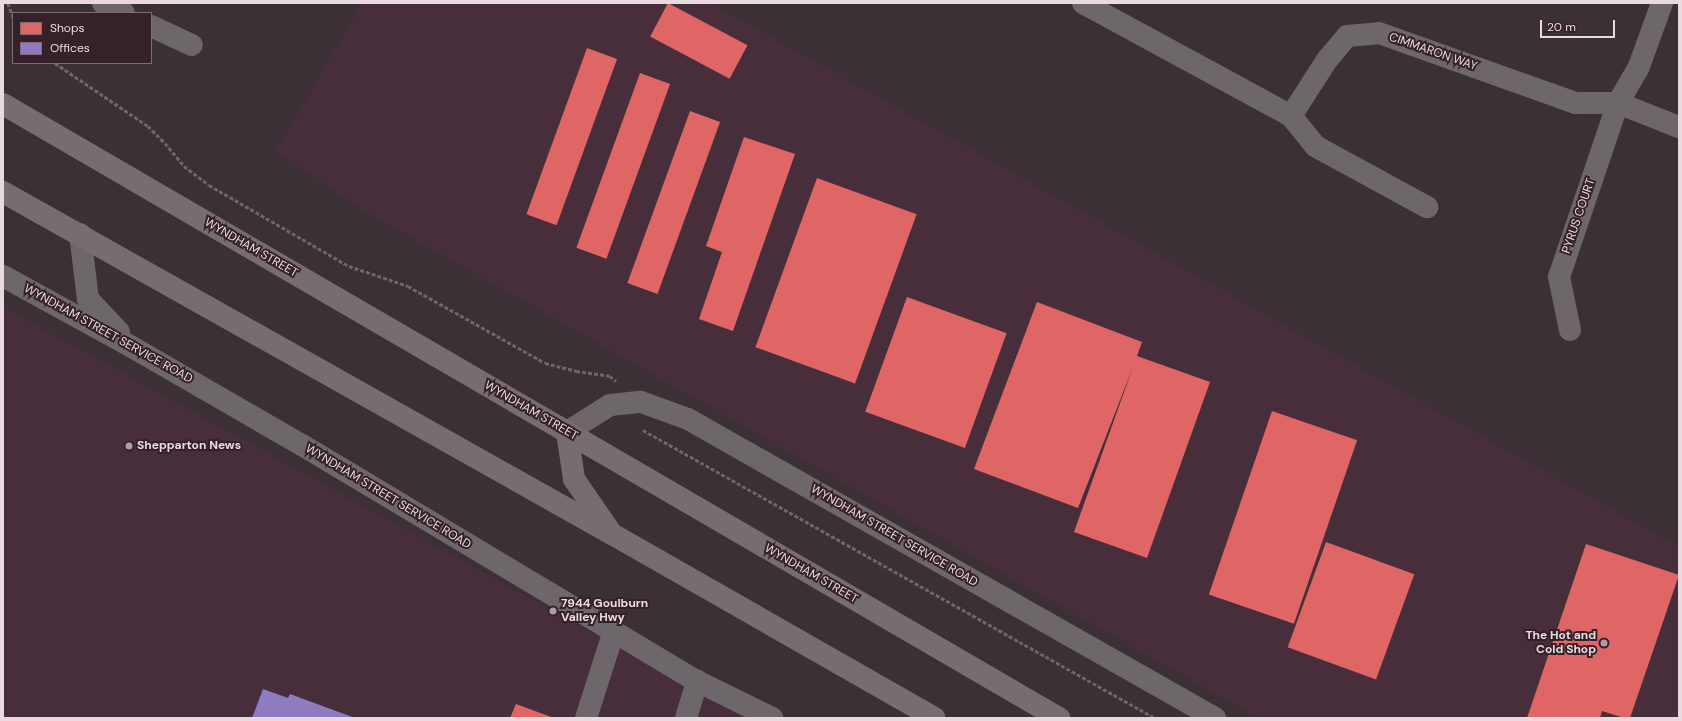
<!DOCTYPE html>
<html>
<head>
<meta charset="utf-8">
<style>
  body { margin:0 }
  #map { position:relative; width:1682px; height:721px; overflow:hidden; background:#3b3035; font-family:"DM Sans",sans-serif }
  div>[style] { position:absolute }
  [style*='--x'] { left:calc(var(--x)*1px); top:calc(var(--y)*1px); width:calc(var(--w)*1px); rotate:calc(var(--a)*1deg) }
  .built>* { inset:0; background:#482e3a }
  .shops>* { inset:0; background:#e06666; transform-origin:0 0 }
  .offices>* { inset:0; background:#8e7cc3 }
  .path>* { height:2.5px; margin-top:-1.25px; transform-origin:0; background:repeating-linear-gradient(90deg,#6d676a 0 4px,transparent 0 6px) }
  .minor>* { height:22px; margin:-11px; padding:0 11px; transform-origin:11px; border-radius:11px; background:#6d676b }
  .highway>* { height:22px; margin:-11px; padding:0 11px; transform-origin:11px; border-radius:11px; background:#766d71 }
  .dots>* { width:11px; height:11px; translate:-50% -50%; box-sizing:border-box; border:2px solid #36212b; border-radius:50% }
  span { translate:-50% -50%; white-space:nowrap; text-align:center; line-height:1.15; -webkit-text-stroke:4px #36212b; paint-order:stroke }
  .street-label { font-size:12px; color:#e9dae0 }
  .poi-label { font-size:12px; color:#e9dae0; font-weight:700 }
  .left { translate:0 -50%; text-align:left }
  .right { translate:-100% -50%; text-align:right }
  .frame { position:absolute; inset:0; border:4px solid #e9dae0; pointer-events:none }
  .legend { position:absolute; left:12px; top:12px; width:140px; height:52px; box-sizing:border-box; background:#36212b; border:1px solid #7e6b73; margin:0; padding:5px 7px; list-style:none; font-size:12px; color:#e9dae0 }
  .legend li { display:flex; align-items:center; gap:8px; height:20px }
  .legend b { width:20px; border:1px solid #7e6b73 }
  .scale { position:absolute; left:1540px; top:20px; width:75px; height:18px; box-sizing:border-box; border:2px solid #e9dae0; border-top:0; padding-left:5px; font-size:12px; line-height:14px; white-space:nowrap; color:#e9dae0; -webkit-text-stroke:3px #36212b; paint-order:stroke }
</style>
</head>
<body>
<div id="map">
  <div class="built">
    <div style="clip-path:polygon(362px 3px,711px 3px,1679px 547px,1679px 718px,1258px 718px,363px 210px,276px 151px)"></div>
    <div style="clip-path:polygon(3px 307px,508px 586px,747px 718px,3px 718px)"></div>
  </div>
  <div class="shops">
    <div style="left:668px;top:3px;width:90px;height:38px;rotate:28deg"></div>
    <div style="left:587px;top:48px;width:32px;height:177px;rotate:20deg"></div>
    <div style="left:640px;top:73px;width:32px;height:186px;rotate:20deg"></div>
    <div style="left:690px;top:111px;width:32px;height:183px;rotate:20deg"></div>
    <div style="clip-path:polygon(744px 137px,795px 154px,733px 331px,699px 319px,722px 252px,706px 246px)"></div>
    <div style="left:817px;top:178px;width:106px;height:180px;rotate:20deg"></div>
    <div style="left:907px;top:297px;width:106px;height:122px;rotate:20deg"></div>
    <div style="clip-path:polygon(1037px 302px,1142px 342px,1137px 356px,1210px 382px,1147px 558px,1074px 532px,1133px 367px,1078px 508px,974px 469px)"></div>
    <div style="left:1272px;top:411px;width:90px;height:194px;rotate:19deg"></div>
    <div style="left:1326px;top:542px;width:94px;height:112px;rotate:20deg"></div>
    <div style="clip-path:polygon(1586px 544px,1679px 575px,1630px 718px,1624px 718px,1602px 711px,1600px 718px,1527px 718px)"></div>
    <div style="clip-path:polygon(516px 704px,554px 718px,510px 718px)"></div>
  </div>
  <div class="offices">
    <div style="clip-path:polygon(263px 689px,288px 698px,290px 694px,355px 718px,252px 718px)"></div>
  </div>
  <div class="path">
    <div style="--x:8;--y:3;--w:15;--a:70"></div>
    <div style="--x:55;--y:63;--w:112;--a:34.1"></div>
    <div style="--x:148;--y:126;--w:24;--a:45"></div>
    <div style="--x:165;--y:143;--w:30;--a:50"></div>
    <div style="--x:184;--y:166;--w:31;--a:37"></div>
    <div style="--x:209;--y:185;--w:162;--a:30.1"></div>
    <div style="--x:349;--y:266;--w:62;--a:18.7"></div>
    <div style="--x:408;--y:286;--w:157;--a:29.3"></div>
    <div style="--x:545;--y:363;--w:32;--a:14"></div>
    <div style="--x:576;--y:371;--w:34;--a:8"></div>
    <div style="--x:610;--y:376;--w:8;--a:40"></div>
    <div style="--x:643;--y:430;--w:587;--a:29.36"></div>
  </div>
  <div class="minor">
    <div style="--x:103;--y:3;--w:23;--a:25"></div>
    <div style="--x:1083;--y:3;--w:237;--a:28.5"></div>
    <div style="--x:1291;--y:116;--w:67;--a:-57.3"></div>
    <div style="--x:1327;--y:60;--w:31;--a:-50"></div>
    <div style="--x:1347;--y:36;--w:32;--a:-5"></div>
    <div style="--x:1379;--y:33;--w:209;--a:19.6"></div>
    <div style="--x:1576;--y:103;--w:42;--a:0"></div>
    <div style="--x:1618;--y:103;--w:39;--a:-60"></div>
    <div style="--x:1638;--y:69;--w:70;--a:-70"></div>
    <div style="--x:151;--y:26;--w:45;--a:24.9"></div>
    <div style="--x:1291;--y:116;--w:38;--a:51"></div>
    <div style="--x:1315;--y:146;--w:128;--a:28.6"></div>
    <div style="--x:80;--y:234;--w:65;--a:83"></div>
    <div style="--x:88;--y:299;--w:45;--a:46.8"></div>
    <div style="--x:3;--y:276;--w:147;--a:28.8"></div>
    <div style="--x:132;--y:347;--w:196;--a:30"></div>
    <div style="--x:302;--y:445;--w:460;--a:30.9"></div>
    <div style="--x:697;--y:681;--w:84;--a:26.3"></div>
    <div style="--x:1570;--y:330;--w:54;--a:-101.7"></div>
    <div style="--x:1559;--y:277;--w:184;--a:-71.3"></div>
    <div style="--x:1618;--y:103;--w:66;--a:21.5"></div>
    <div style="--x:567;--y:432;--w:51;--a:-32.1"></div>
    <div style="--x:610;--y:405;--w:31;--a:-6"></div>
    <div style="--x:641;--y:402;--w:50;--a:19.9"></div>
    <div style="--x:688;--y:419;--w:606;--a:29.57"></div>
    <div style="--x:586;--y:718;--w:91;--a:-72.2"></div>
    <div style="--x:686;--y:718;--w:39;--a:-73"></div>
  </div>
  <div class="highway">
    <div style="--x:3;--y:104;--w:1222;--a:30.18"></div>
    <div style="--x:3;--y:192;--w:698;--a:29.32"></div>
    <div style="--x:612;--y:534;--w:371;--a:29.7"></div>
    <div style="--x:567;--y:432;--w:48;--a:81.5"></div>
    <div style="--x:574;--y:479;--w:62;--a:55.5"></div>
  </div>
  <div class="dots">
    <div style="left:129px;top:446px;background:#ac9ea4"></div>
    <div style="left:553px;top:611px;background:#ac9ea4"></div>
    <div style="left:1604px;top:643px;background:#ac9ea4"></div>
  </div>
  <div class="street-label">
    <span style="left:1433px;top:52px;rotate:19deg">CIMMARON WAY</span>
    <span style="left:1579px;top:216px;rotate:-71deg">PYRUS COURT</span>
    <span style="left:251px;top:248px;rotate:30deg">WYNDHAM STREET</span>
    <span style="left:108px;top:334px;rotate:29deg">WYNDHAM STREET SERVICE ROAD</span>
    <span style="left:531px;top:411px;rotate:30deg">WYNDHAM STREET</span>
    <span style="left:388px;top:497px;rotate:31deg">WYNDHAM STREET SERVICE ROAD</span>
    <span style="left:894px;top:536px;rotate:30deg">WYNDHAM STREET SERVICE ROAD</span>
    <span style="left:811px;top:574px;rotate:30deg">WYNDHAM STREET</span>
  </div>
  <div class="poi-label">
    <span class="left" style="left:137px;top:446px">Shepparton News</span>
    <span class="left" style="left:561px;top:611px">7944 Goulburn<br>Valley Hwy</span>
    <span class="right" style="left:1596px;top:643px">The Hot and<br>Cold Shop</span>
  </div>
  <div class="frame"></div>
  <ul class="legend">
  <li><b style="height:11px;background:#e06666"></b>Shops</li>
  <li><b style="height:11px;background:#8e7cc3"></b>Offices</li>
  </ul>
  <div class="scale">20 m</div>
</div>
</body>
</html>
